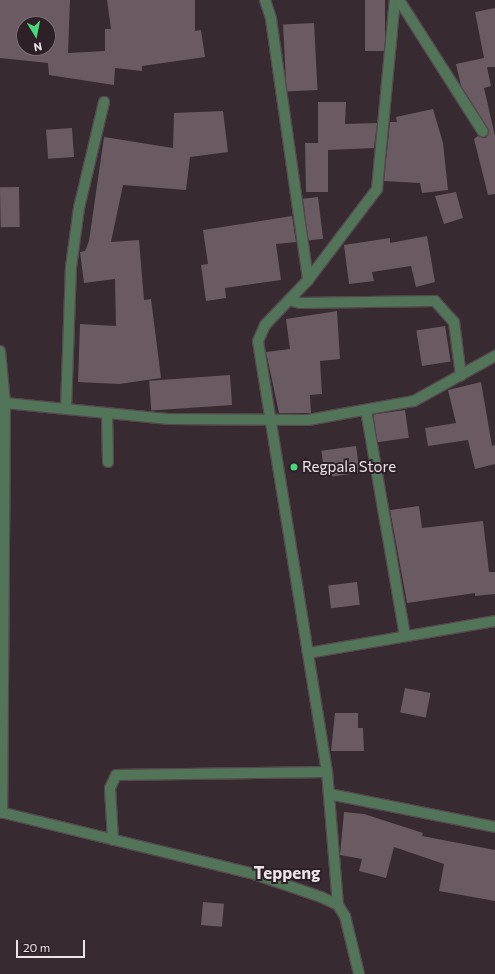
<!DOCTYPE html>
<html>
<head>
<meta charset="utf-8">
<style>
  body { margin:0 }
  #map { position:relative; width:495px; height:974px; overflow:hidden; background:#372a30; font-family:Commissioner,sans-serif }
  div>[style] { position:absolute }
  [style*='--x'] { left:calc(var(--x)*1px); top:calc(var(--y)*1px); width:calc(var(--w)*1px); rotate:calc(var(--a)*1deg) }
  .building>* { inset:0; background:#6a5b63; transform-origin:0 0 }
  .roads { filter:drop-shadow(1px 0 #54484d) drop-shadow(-1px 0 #54484d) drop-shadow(0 1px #54484d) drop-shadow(0 -1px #54484d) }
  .minor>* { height:10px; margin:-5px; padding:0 5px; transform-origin:5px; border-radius:5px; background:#52755a }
  .dots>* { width:11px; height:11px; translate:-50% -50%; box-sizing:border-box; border:2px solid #2d2027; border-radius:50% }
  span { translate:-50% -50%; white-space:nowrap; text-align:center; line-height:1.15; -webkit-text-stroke:4px #2d2027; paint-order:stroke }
  .poi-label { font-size:15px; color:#ece4e8 }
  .left { translate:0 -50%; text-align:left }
  .quarter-label { font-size:17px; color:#ece4e8; font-weight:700 }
  .north { position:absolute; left:16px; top:16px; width:40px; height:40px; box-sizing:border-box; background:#2d2027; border:1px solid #796e74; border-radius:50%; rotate:170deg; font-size:11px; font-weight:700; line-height:16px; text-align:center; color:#ece4e8 }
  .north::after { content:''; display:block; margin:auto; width:14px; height:18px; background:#45d77a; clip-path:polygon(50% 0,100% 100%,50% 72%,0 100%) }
  .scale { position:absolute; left:16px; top:940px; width:69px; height:18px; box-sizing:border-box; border:2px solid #ece4e8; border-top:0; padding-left:5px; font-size:12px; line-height:14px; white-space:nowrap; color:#ece4e8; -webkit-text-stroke:3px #2d2027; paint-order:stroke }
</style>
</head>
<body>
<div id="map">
  <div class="building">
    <div style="clip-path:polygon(evenodd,0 0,70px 0,68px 53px,105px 51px,105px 29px,111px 29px,107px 0,195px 0,195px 31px,201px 30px,205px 57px,142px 66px,142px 71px,115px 68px,114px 85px,49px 75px,48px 63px,0 58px,0 0,24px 24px,48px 24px,48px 48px,24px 48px,24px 24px)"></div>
    <div style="left:365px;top:0;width:20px;height:51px"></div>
    <div style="clip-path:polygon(495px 8px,495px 67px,487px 67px,491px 86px,484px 88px,495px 136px,495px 194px,488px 195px,474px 139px,478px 136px,486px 138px,489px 131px,461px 86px,456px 64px,484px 58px,475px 12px)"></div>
    <div style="left:314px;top:23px;width:67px;height:31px;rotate:87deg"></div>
    <div style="clip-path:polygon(318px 102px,346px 102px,345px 124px,377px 123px,374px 148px,328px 150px,328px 192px,306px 192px,305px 143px,318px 143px)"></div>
    <div style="clip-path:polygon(433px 109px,443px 143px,448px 190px,422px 193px,420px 183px,384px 181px,390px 122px,397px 122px,396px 117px)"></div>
    <div style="clip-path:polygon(223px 111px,228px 152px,190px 157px,186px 190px,123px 185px,111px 242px,139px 240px,144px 300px,151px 299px,161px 378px,119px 384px,78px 382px,80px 324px,116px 326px,115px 279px,84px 283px,80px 252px,85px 251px,89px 241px,104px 137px,173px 148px,174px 113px)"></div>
    <div style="left:72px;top:128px;width:29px;height:26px;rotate:86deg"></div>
    <div style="left:19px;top:187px;width:40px;height:19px;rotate:89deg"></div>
    <div style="clip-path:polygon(456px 192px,463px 218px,444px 224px,435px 196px)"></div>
    <div style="left:318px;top:197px;width:42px;height:15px;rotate:83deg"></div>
    <div style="clip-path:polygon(292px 216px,296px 242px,276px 244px,281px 280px,225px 288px,226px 298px,206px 301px,201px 265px,208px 264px,203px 230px)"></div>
    <div style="clip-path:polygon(427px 236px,435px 282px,416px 287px,411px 266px,372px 272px,374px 281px,349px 284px,344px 245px,390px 238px,390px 243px)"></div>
    <div style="clip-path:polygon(337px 311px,340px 359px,320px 361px,322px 394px,310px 395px,311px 413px,279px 413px,266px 352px,290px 349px,286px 319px)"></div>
    <div style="left:445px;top:326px;width:36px;height:29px;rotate:81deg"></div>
    <div style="left:230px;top:375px;width:30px;height:81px;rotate:86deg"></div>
    <div style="clip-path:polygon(481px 382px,492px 446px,495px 445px,495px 464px,475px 469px,468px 440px,428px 446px,425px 428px,456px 423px,448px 390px)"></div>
    <div style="left:405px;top:410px;width:28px;height:32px;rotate:82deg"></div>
    <div style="left:356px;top:446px;width:27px;height:35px;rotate:82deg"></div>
    <div style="clip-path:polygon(419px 506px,422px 528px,483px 521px,489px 572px,495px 572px,495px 594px,475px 596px,475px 593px,407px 603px,390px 510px)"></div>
    <div style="left:357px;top:582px;width:23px;height:29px;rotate:83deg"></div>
    <div style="left:405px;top:688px;width:26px;height:25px;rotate:11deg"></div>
    <div style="clip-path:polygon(335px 713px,358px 713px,358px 728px,363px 728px,364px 751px,331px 751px)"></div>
    <div style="clip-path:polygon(344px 812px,364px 814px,423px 833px,422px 836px,495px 850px,495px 901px,439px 891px,444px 864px,394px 847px,386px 878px,359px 871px,362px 859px,340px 855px)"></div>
    <div style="left:203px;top:902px;width:21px;height:23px;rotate:5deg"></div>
  </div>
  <div class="roads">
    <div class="minor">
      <div style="--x:265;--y:0;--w:20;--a:72"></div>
      <div style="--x:271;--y:19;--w:264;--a:81.9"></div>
      <div style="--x:399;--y:0;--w:156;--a:57.5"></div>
      <div style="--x:289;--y:300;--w:11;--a:15"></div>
      <div style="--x:300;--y:303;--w:135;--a:-0.8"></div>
      <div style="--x:435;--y:301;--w:28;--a:48"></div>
      <div style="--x:454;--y:322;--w:54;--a:82.6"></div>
      <div style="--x:0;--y:351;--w:52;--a:84.5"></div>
      <div style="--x:5;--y:403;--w:410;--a:90.4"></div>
      <div style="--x:5;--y:403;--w:165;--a:5.6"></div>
      <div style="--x:169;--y:419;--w:139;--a:0.4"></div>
      <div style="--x:308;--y:420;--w:108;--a:-10.2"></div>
      <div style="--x:414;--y:401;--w:93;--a:-29.1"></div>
      <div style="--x:66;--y:409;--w:142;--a:-88"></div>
      <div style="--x:71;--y:267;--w:60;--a:-82.3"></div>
      <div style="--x:79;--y:208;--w:109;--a:-76.7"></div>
      <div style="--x:366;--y:410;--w:229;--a:80.2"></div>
      <div style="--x:107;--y:413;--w:49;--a:88.8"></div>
      <div style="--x:308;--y:653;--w:190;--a:-9.7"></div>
      <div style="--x:329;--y:794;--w:169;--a:11.2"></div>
      <div style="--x:0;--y:812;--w:258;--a:13.7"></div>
      <div style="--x:251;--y:873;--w:74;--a:18.9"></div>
      <div style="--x:321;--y:897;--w:19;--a:25"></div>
      <div style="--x:338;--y:905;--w:13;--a:58"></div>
      <div style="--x:345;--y:916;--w:60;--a:76.4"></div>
      <div style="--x:113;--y:840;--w:52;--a:-93.3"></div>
      <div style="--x:110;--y:788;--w:14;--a:-65"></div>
      <div style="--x:116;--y:775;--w:211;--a:-0.8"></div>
      <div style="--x:338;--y:905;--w:133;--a:-94.7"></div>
      <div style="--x:327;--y:772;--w:436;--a:-99.1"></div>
      <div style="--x:258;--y:341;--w:17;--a:-66"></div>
      <div style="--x:265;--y:325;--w:62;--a:-46.3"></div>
      <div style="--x:308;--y:280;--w:114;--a:-52.8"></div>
      <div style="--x:377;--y:189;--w:190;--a:-84.6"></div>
    </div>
  </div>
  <div class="dots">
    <div style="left:294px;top:467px;background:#45d77a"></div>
  </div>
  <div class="poi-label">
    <span class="left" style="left:302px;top:467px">Regpala Store</span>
  </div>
  <div class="quarter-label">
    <span style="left:287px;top:873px">Teppeng</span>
  </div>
  <div class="north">N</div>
  <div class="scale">20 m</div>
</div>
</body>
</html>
